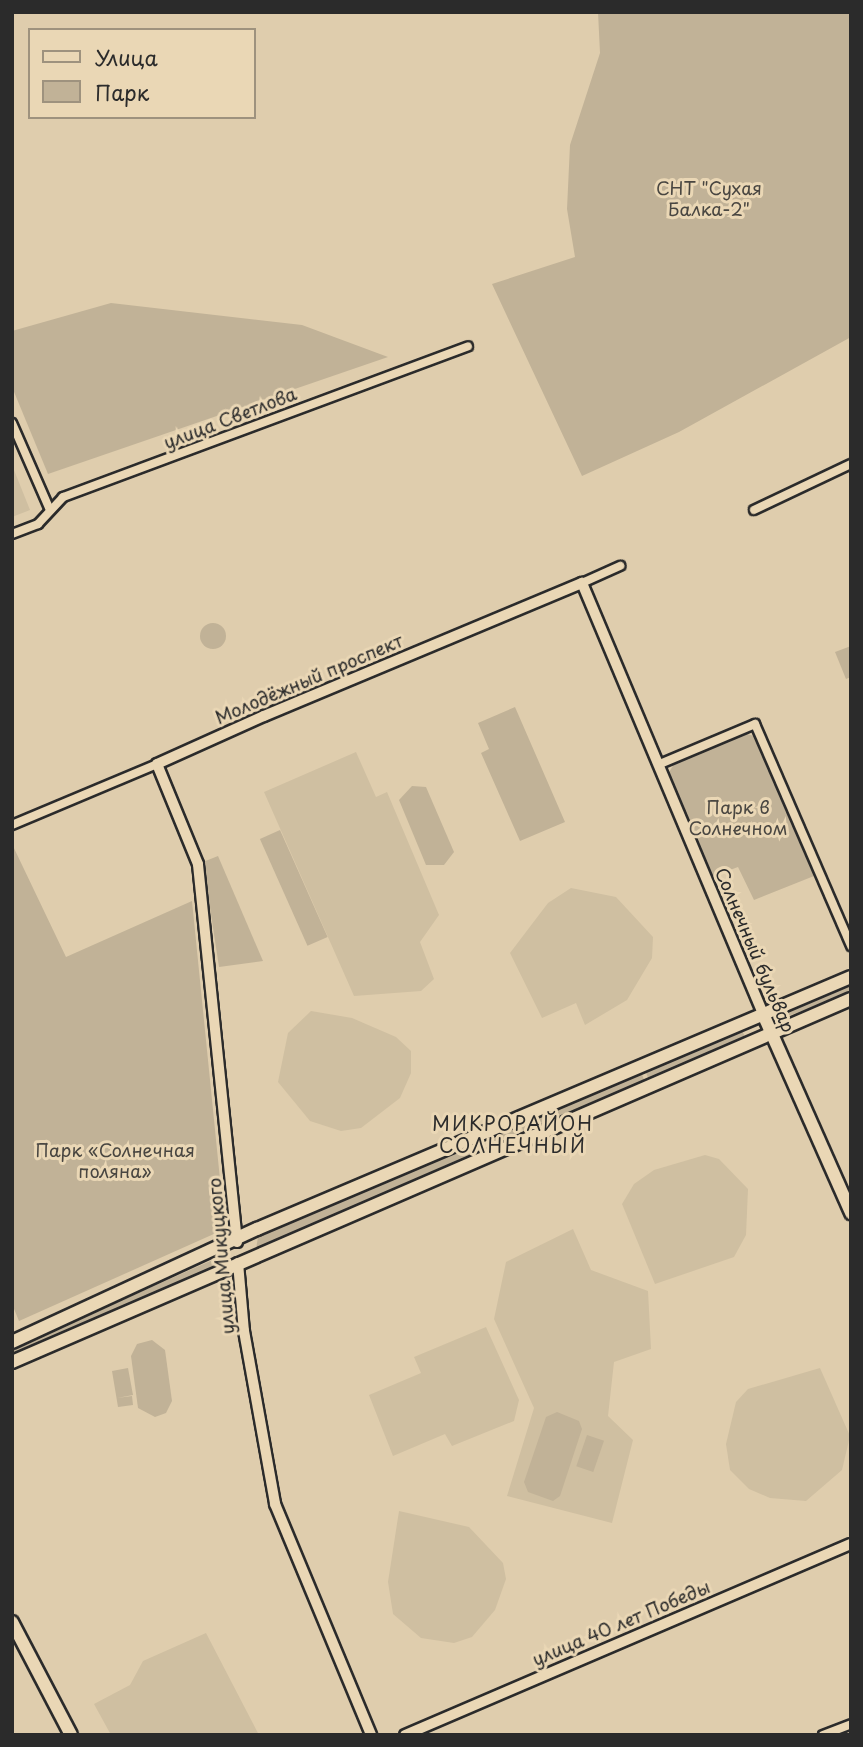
<!DOCTYPE html>
<html>
<head>
<meta charset="utf-8">
<style>
  body { margin:0 }
  #map { position:relative; width:863px; height:1747px; overflow:hidden; background:#dfcdad; font-family:"Playpen Sans",sans-serif }
  div>[style] { position:absolute }
  [style*='--x'] { left:calc(var(--x)*1px); top:calc(var(--y)*1px); width:calc(var(--w)*1px); rotate:calc(var(--a)*1deg) }
  .built>* { inset:0; background:#cfbfa1 }
  .green>* { inset:0; background:#c1b297; transform-origin:0 0 }
  .round { border-radius:50% }
  .roads { filter:drop-shadow(2px 0 #2b2b2b) drop-shadow(-2px 0 #2b2b2b) drop-shadow(0 2px #2b2b2b) drop-shadow(0 -2px #2b2b2b) }
  .minor>* { height:8px; margin:-4px; padding:0 4px; transform-origin:4px; border-radius:4px; background:#ead7b5 }
  .tertiary>* { height:10px; margin:-5px; padding:0 5px; transform-origin:5px; border-radius:5px; background:#ead7b5 }
  .secondary>* { height:12px; margin:-6px; padding:0 6px; transform-origin:6px; border-radius:6px; background:#ead7b5 }
  span { translate:-50% -50%; white-space:nowrap; text-align:center; line-height:1.15; -webkit-text-stroke:6px #ead7b5; paint-order:stroke }
  .park-label { font-size:18px; color:#494641 }
  .street-label { font-size:18px; color:#2b2b2b }
  .neighbourhood-label { font-size:19px; color:#2b2b2b; letter-spacing:2px }
  .frame { position:absolute; inset:0; border:14px solid #2b2b2b; pointer-events:none }
  .legend { position:absolute; left:28px; top:28px; width:228px; height:91px; box-sizing:border-box; background:#ead7b5; border:2px solid #9e927e; margin:0; padding:9px 12px; list-style:none; font-size:21px; color:#2b2b2b }
  .legend li { display:flex; align-items:center; gap:14px; height:35px }
  .legend b { width:35px; border:2px solid #9e927e }
</style>
</head>
<body>
<div id="map">
  <div class="built">
    <div style="clip-path:polygon(12px 465px,30px 510px,12px 517px)"></div>
    <div style="clip-path:polygon(356px 752px,376px 797px,387px 792px,439px 915px,420px 942px,434px 979px,421px 991px,354px 996px,264px 792px)"></div>
    <div style="clip-path:polygon(571px 888px,616px 897px,653px 937px,652px 958px,627px 1000px,585px 1025px,576px 1003px,542px 1018px,510px 953px,548px 903px)"></div>
    <div style="clip-path:polygon(311px 1011px,352px 1018px,396px 1037px,411px 1051px,411px 1073px,400px 1098px,361px 1128px,341px 1131px,310px 1121px,278px 1082px,288px 1033px)"></div>
    <div style="clip-path:polygon(705px 1155px,719px 1159px,748px 1189px,746px 1235px,734px 1257px,655px 1284px,622px 1204px,634px 1184px,654px 1170px)"></div>
    <div style="clip-path:polygon(573px 1229px,591px 1270px,648px 1291px,651px 1349px,614px 1362px,608px 1416px,633px 1440px,612px 1523px,507px 1496px,534px 1408px,494px 1319px,506px 1262px)"></div>
    <div style="clip-path:polygon(486px 1327px,519px 1400px,514px 1421px,452px 1446px,445px 1434px,393px 1456px,369px 1395px,421px 1373px,414px 1357px)"></div>
    <div style="clip-path:polygon(820px 1368px,850px 1436px,842px 1470px,806px 1501px,770px 1498px,749px 1489px,730px 1470px,726px 1444px,736px 1402px,748px 1389px)"></div>
    <div style="clip-path:polygon(399px 1511px,469px 1527px,503px 1563px,506px 1579px,495px 1610px,472px 1637px,454px 1643px,421px 1638px,393px 1614px,388px 1582px)"></div>
    <div style="clip-path:polygon(206px 1633px,259px 1735px,111px 1735px,94px 1704px,130px 1685px,143px 1661px)"></div>
  </div>
  <div class="green">
    <div style="clip-path:polygon(598px 12px,851px 12px,851px 337px,679px 432px,582px 476px,492px 284px,575px 257px,567px 209px,570px 145px,600px 53px)"></div>
    <div style="clip-path:polygon(111px 303px,302px 325px,388px 357px,48px 474px,12px 387px,12px 331px)"></div>
    <div class="round" style="left:200px;top:623px;width:26px;height:26px"></div>
    <div style="clip-path:polygon(851px 646px,851px 677px,846px 679px,835px 652px)"></div>
    <div style="clip-path:polygon(515px 707px,565px 822px,520px 841px,481px 753px,489px 749px,478px 723px)"></div>
    <div style="clip-path:polygon(743px 733px,754px 736px,814px 876px,754px 900px,738px 867px,711px 877px,668px 774px,674px 764px)"></div>
    <div style="clip-path:polygon(412px 786px,426px 787px,454px 852px,444px 865px,426px 865px,399px 800px)"></div>
    <div style="left:280px;top:830px;width:117px;height:22px;rotate:66deg"></div>
    <div style="clip-path:polygon(12px 844px,66px 957px,192px 901px,225px 1229px,19px 1321px,12px 1304px)"></div>
    <div style="clip-path:polygon(218px 856px,263px 961px,219px 967px,203px 862px)"></div>
    <div style="clip-path:polygon(851px 985px,851px 993px,777px 1020px,780px 1014px)"></div>
    <div style="left:741px;top:1028px;width:12px;height:105px;rotate:66deg"></div>
    <div style="clip-path:polygon(641px 1072px,645px 1082px,524px 1133px,521px 1125px)"></div>
    <div style="clip-path:polygon(517px 1127px,520px 1134px,487px 1145px,488px 1139px)"></div>
    <div style="clip-path:polygon(465px 1149px,473px 1153px,256px 1249px,258px 1237px)"></div>
    <div style="clip-path:polygon(226px 1254px,229px 1262px,12px 1355px,12px 1349px)"></div>
    <div style="clip-path:polygon(152px 1340px,165px 1350px,172px 1401px,166px 1413px,155px 1417px,138px 1408px,131px 1356px,137px 1344px)"></div>
    <div style="clip-path:polygon(128px 1368px,133px 1395px,117px 1398px,132px 1396px,133px 1405px,118px 1407px,112px 1371px)"></div>
    <div style="clip-path:polygon(557px 1412px,579px 1421px,582px 1429px,560px 1496px,553px 1501px,528px 1492px,524px 1482px,546px 1417px)"></div>
    <div style="left:587px;top:1435px;width:18px;height:33px;rotate:19deg"></div>
  </div>
  <div class="roads">
    <div class="minor">
      <div style="--x:12;--y:423;--w:95;--a:66.4"></div>
      <div style="--x:754;--y:510;--w:107;--a:-25.4"></div>
      <div style="--x:12;--y:534;--w:28;--a:-21"></div>
      <div style="--x:38;--y:524;--w:37;--a:-47"></div>
      <div style="--x:63;--y:497;--w:432;--a:-20.4"></div>
      <div style="--x:582;--y:583;--w:42;--a:-24.1"></div>
      <div style="--x:660;--y:764;--w:103;--a:-22.8"></div>
      <div style="--x:755;--y:724;--w:242;--a:66.6"></div>
      <div style="--x:12;--y:825;--w:157;--a:-22.8"></div>
      <div style="--x:823;--y:1735;--w:30;--a:-21"></div>
    </div>
    <div class="tertiary">
      <div style="--x:237;--y:1242;--w:380;--a:-95.9"></div>
      <div style="--x:198;--y:864;--w:108;--a:-112.3"></div>
      <div style="--x:157;--y:764;--w:117;--a:-24.2"></div>
      <div style="--x:264;--y:716;--w:345;--a:-22.7"></div>
      <div style="--x:582;--y:583;--w:467;--a:67.2"></div>
      <div style="--x:238;--y:1263;--w:68;--a:85"></div>
      <div style="--x:244;--y:1331;--w:176;--a:79.8"></div>
      <div style="--x:275;--y:1504;--w:250;--a:67.4"></div>
      <div style="--x:405;--y:1735;--w:485;--a:-23.2"></div>
    </div>
    <div class="secondary">
      <div style="--x:763;--y:1014;--w:218;--a:66.1"></div>
      <div style="--x:12;--y:1342;--w:270;--a:-24.8"></div>
      <div style="--x:257;--y:1229;--w:645;--a:-22.99"></div>
      <div style="--x:12;--y:1362;--w:914;--a:-23.4"></div>
      <div style="--x:12;--y:1622;--w:127;--a:62.4"></div>
    </div>
  </div>
  <div class="park-label">
    <span style="left:709px;top:199px">СНТ "Сухая<br>Балка-2"</span>
    <span style="left:738px;top:818px">Парк в<br>Солнечном</span>
    <span style="left:115px;top:1161px">Парк «Солнечная<br>поляна»</span>
  </div>
  <div class="street-label">
    <span style="left:230px;top:418px;rotate:-21deg">улица Светлова</span>
    <span style="left:309px;top:679px;rotate:-23deg">Молодёжный проспект</span>
    <span style="left:755px;top:950px;rotate:67deg">Солнечный бульвар</span>
    <span style="left:221px;top:1256px;rotate:-95deg">улица Микуцкого</span>
    <span style="left:621px;top:1623px;rotate:-23deg">улица 40 лет Победы</span>
  </div>
  <div class="neighbourhood-label">
    <span style="left:513px;top:1135px">МИКРОРАЙОН<br>СОЛНЕЧНЫЙ</span>
  </div>
  <div class="frame"></div>
  <ul class="legend">
  <li><b style="height:9px;background:#ead7b5"></b>Улица</li>
  <li><b style="height:19px;background:#c1b297"></b>Парк</li>
  </ul>
</div>
</body>
</html>
